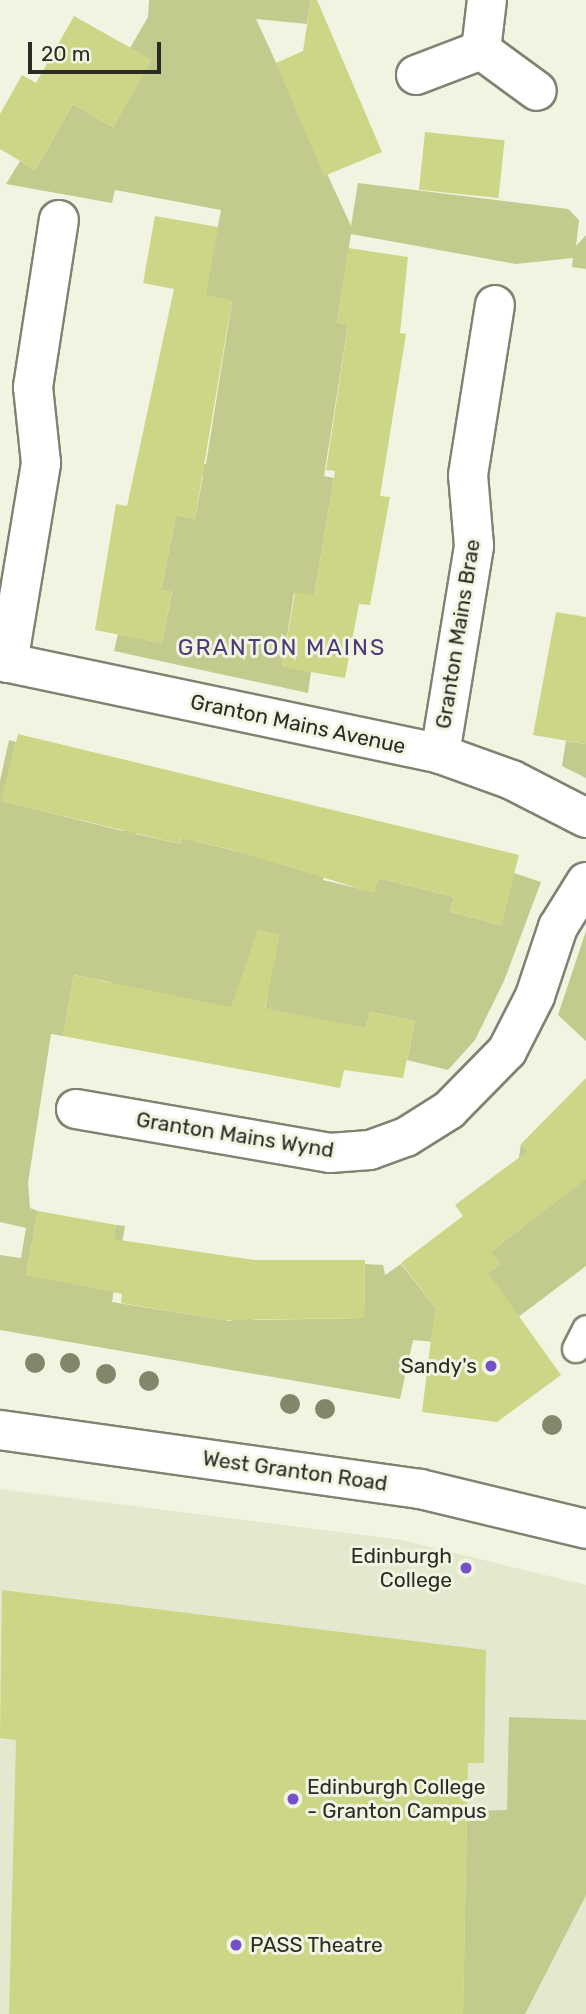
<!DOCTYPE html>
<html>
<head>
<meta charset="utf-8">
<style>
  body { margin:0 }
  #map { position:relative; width:586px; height:2014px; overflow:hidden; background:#f1f4e0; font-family:Rubik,sans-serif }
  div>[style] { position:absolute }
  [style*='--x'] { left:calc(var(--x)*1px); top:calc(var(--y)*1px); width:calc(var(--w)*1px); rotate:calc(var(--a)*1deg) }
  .built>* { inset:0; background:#e4e8ce }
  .green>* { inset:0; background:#c2ca8d }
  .building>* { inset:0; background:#cdd686; transform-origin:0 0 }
  .roads { filter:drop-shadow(2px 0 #808371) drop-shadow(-2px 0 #808371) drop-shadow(0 2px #808371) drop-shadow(0 -2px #808371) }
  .service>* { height:26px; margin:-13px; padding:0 13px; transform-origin:13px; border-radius:13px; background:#fff }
  .minor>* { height:38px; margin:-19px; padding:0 19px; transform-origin:19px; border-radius:19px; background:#fff }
  .tertiary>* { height:38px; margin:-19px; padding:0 19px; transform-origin:19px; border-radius:19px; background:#fff }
  .trees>* { width:20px; height:20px; margin:-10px; border-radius:50%; background:#83866a }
  .dots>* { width:19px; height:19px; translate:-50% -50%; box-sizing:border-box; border:4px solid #f1f4e0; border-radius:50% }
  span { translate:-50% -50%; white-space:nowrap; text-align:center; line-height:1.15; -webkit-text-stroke:6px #f1f4e0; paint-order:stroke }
  .street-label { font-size:21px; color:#2a2b23 }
  .poi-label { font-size:21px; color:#2a2b23 }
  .right { translate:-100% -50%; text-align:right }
  .left { translate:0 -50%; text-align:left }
  .neighbourhood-label { font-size:23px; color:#4c3b78; letter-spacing:2px }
  .scale { position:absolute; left:28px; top:42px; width:133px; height:32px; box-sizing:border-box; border:4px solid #2a2b23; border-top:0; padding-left:9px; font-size:21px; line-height:24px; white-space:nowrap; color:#2a2b23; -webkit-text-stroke:5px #f1f4e0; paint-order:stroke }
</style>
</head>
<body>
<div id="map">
  <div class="built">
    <div style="clip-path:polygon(0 1489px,402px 1540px,586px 1585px,586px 2014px,0 2014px)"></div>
  </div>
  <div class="green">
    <div style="clip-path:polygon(149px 0,311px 0,307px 24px,256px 19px,351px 226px,358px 183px,568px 209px,579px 220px,576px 246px,586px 235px,586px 269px,572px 267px,573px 258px,516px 264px,351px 234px,337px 322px,348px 325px,324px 476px,334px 478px,314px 596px,294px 593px,282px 666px,311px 672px,308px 693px,114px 651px,118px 634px,162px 643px,172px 592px,161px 590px,176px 515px,195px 519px,203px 476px,183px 471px,185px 461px,206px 464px,232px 301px,205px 295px,221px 210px,115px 190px,112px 203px,6px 184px,20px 161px,35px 170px,73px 104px,113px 127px,151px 60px,130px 48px,148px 17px)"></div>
    <div style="clip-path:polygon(9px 740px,16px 742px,2px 801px,123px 831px,138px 771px,150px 774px,136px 834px,180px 844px,187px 816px,194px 841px,316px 870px,337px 809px,323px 880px,374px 892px,378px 878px,454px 897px,450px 912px,501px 925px,514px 873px,541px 882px,504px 981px,475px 1040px,448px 1070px,407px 1060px,415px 1021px,370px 1012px,366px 1028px,265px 1011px,268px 991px,224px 1066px,110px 982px,74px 975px,63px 1036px,51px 1034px,28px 1183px,30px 1208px,38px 1211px,26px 1275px,103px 1289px,116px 1225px,125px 1226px,112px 1302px,231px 1321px,241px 1259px,254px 1260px,253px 1320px,364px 1318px,365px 1264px,383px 1265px,385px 1275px,401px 1264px,438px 1311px,500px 1264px,490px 1252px,554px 1203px,519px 1157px,521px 1144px,562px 1185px,586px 1161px,586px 1266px,480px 1346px,413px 1340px,400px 1399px,0 1330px,0 1255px,21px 1258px,26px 1228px,0 1222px,0 781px)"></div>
    <div style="clip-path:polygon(566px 741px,586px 744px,586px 778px,562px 766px)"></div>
    <div style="clip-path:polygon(586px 931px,586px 1041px,558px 1015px)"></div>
    <div style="clip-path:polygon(509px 1717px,586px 1720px,586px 1895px,525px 2014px,463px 2014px,467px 1811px,507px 1810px)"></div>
  </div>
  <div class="building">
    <div style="clip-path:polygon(311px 0,317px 0,382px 152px,324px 176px,276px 63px,303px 51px)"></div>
    <div style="clip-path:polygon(74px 16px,152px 60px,113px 127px,73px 104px,35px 170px,0 149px,0 114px,22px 75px,36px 83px)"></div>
    <div style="left:425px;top:132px;width:80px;height:58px;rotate:6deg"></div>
    <div style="clip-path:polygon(155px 216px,218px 227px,206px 295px,232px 300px,195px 519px,176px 515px,161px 590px,172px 591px,162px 643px,95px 630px,116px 504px,127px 506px,174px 289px,143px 283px)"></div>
    <div style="clip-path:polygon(348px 248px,408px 257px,400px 333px,406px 334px,380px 496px,390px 497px,370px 605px,359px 604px,345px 678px,282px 667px,295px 592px,314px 596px,335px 471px,326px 470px,348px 325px,337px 322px)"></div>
    <div style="clip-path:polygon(556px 612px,586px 617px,586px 744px,533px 735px)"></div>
    <div style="clip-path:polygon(18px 734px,519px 855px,501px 925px,450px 912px,454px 897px,378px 878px,374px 893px,233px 850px,181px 838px,180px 844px,1px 801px)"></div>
    <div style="clip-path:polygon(258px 929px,280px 935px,265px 1008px,366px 1028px,370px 1012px,415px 1021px,403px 1078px,344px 1070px,340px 1088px,63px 1036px,74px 975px,231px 1007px)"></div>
    <div style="clip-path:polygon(586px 1078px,586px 1179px,490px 1252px,500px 1264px,488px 1273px,561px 1375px,497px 1422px,422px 1412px,435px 1307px,401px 1263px,463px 1216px,455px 1205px,528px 1151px,521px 1144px)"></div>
    <div style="clip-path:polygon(38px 1211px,116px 1225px,113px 1239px,254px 1260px,365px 1260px,364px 1318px,223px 1320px,121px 1303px,122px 1294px,26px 1275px)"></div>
    <div style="clip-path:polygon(2px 1590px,486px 1650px,484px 1763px,468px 1763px,463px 2014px,9px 2014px,16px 1740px,0 1738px)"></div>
  </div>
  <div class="roads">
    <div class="service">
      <div style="--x:576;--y:1349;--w:22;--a:-63"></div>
    </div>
    <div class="minor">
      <div style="--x:481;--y:50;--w:50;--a:-83.2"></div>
      <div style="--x:416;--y:75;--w:70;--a:-21"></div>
      <div style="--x:481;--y:50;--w:69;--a:36.2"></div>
      <div style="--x:0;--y:661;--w:450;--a:11.9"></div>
      <div style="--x:440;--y:754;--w:77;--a:19.9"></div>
      <div style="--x:512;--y:780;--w:83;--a:27.2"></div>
      <div style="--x:8;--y:663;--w:203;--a:-80.6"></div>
      <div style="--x:41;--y:463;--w:76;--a:-96"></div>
      <div style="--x:33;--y:387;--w:169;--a:-81.2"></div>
      <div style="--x:440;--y:754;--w:211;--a:-80.7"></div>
      <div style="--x:474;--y:546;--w:71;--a:-94.8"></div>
      <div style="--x:468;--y:475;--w:172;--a:-81"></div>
      <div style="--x:76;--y:1109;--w:258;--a:9.8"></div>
      <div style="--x:330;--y:1153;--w:40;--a:-4.3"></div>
      <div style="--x:370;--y:1150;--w:38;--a:-20"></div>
      <div style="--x:406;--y:1137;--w:51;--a:-32.1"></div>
      <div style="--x:449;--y:1110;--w:83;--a:-45.5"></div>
      <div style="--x:507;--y:1051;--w:62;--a:-63"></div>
      <div style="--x:535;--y:996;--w:73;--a:-71.6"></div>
      <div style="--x:558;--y:927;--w:53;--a:-58.1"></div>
    </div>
    <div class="tertiary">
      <div style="--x:0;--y:1430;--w:424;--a:8"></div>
      <div style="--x:420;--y:1489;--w:171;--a:13.5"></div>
    </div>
  </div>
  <div class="trees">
    <div style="left:35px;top:1363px"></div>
    <div style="left:70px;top:1363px"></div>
    <div style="left:106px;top:1374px"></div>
    <div style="left:149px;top:1381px"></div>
    <div style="left:290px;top:1404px"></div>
    <div style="left:325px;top:1409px"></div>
    <div style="left:552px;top:1425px"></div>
  </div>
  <div class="dots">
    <div style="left:491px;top:1366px;background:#7650c9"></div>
    <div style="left:466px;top:1568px;background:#7650c9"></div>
    <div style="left:293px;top:1799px;background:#7650c9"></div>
    <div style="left:236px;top:1945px;background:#7650c9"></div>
  </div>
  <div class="street-label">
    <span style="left:458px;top:634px;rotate:-81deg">Granton Mains Brae</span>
    <span style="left:298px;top:724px;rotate:12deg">Granton Mains Avenue</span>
    <span style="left:235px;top:1135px;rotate:9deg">Granton Mains Wynd</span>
    <span style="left:295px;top:1471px;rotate:8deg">West Granton Road</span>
  </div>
  <div class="poi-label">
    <span class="right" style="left:477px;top:1366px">Sandy's</span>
    <span class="right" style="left:452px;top:1568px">Edinburgh<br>College</span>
    <span class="left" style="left:307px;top:1799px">Edinburgh College<br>- Granton Campus</span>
    <span class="left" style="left:250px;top:1945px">PASS Theatre</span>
  </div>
  <div class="neighbourhood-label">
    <span style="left:282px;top:647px">GRANTON MAINS</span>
  </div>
  <div class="scale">20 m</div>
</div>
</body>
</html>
